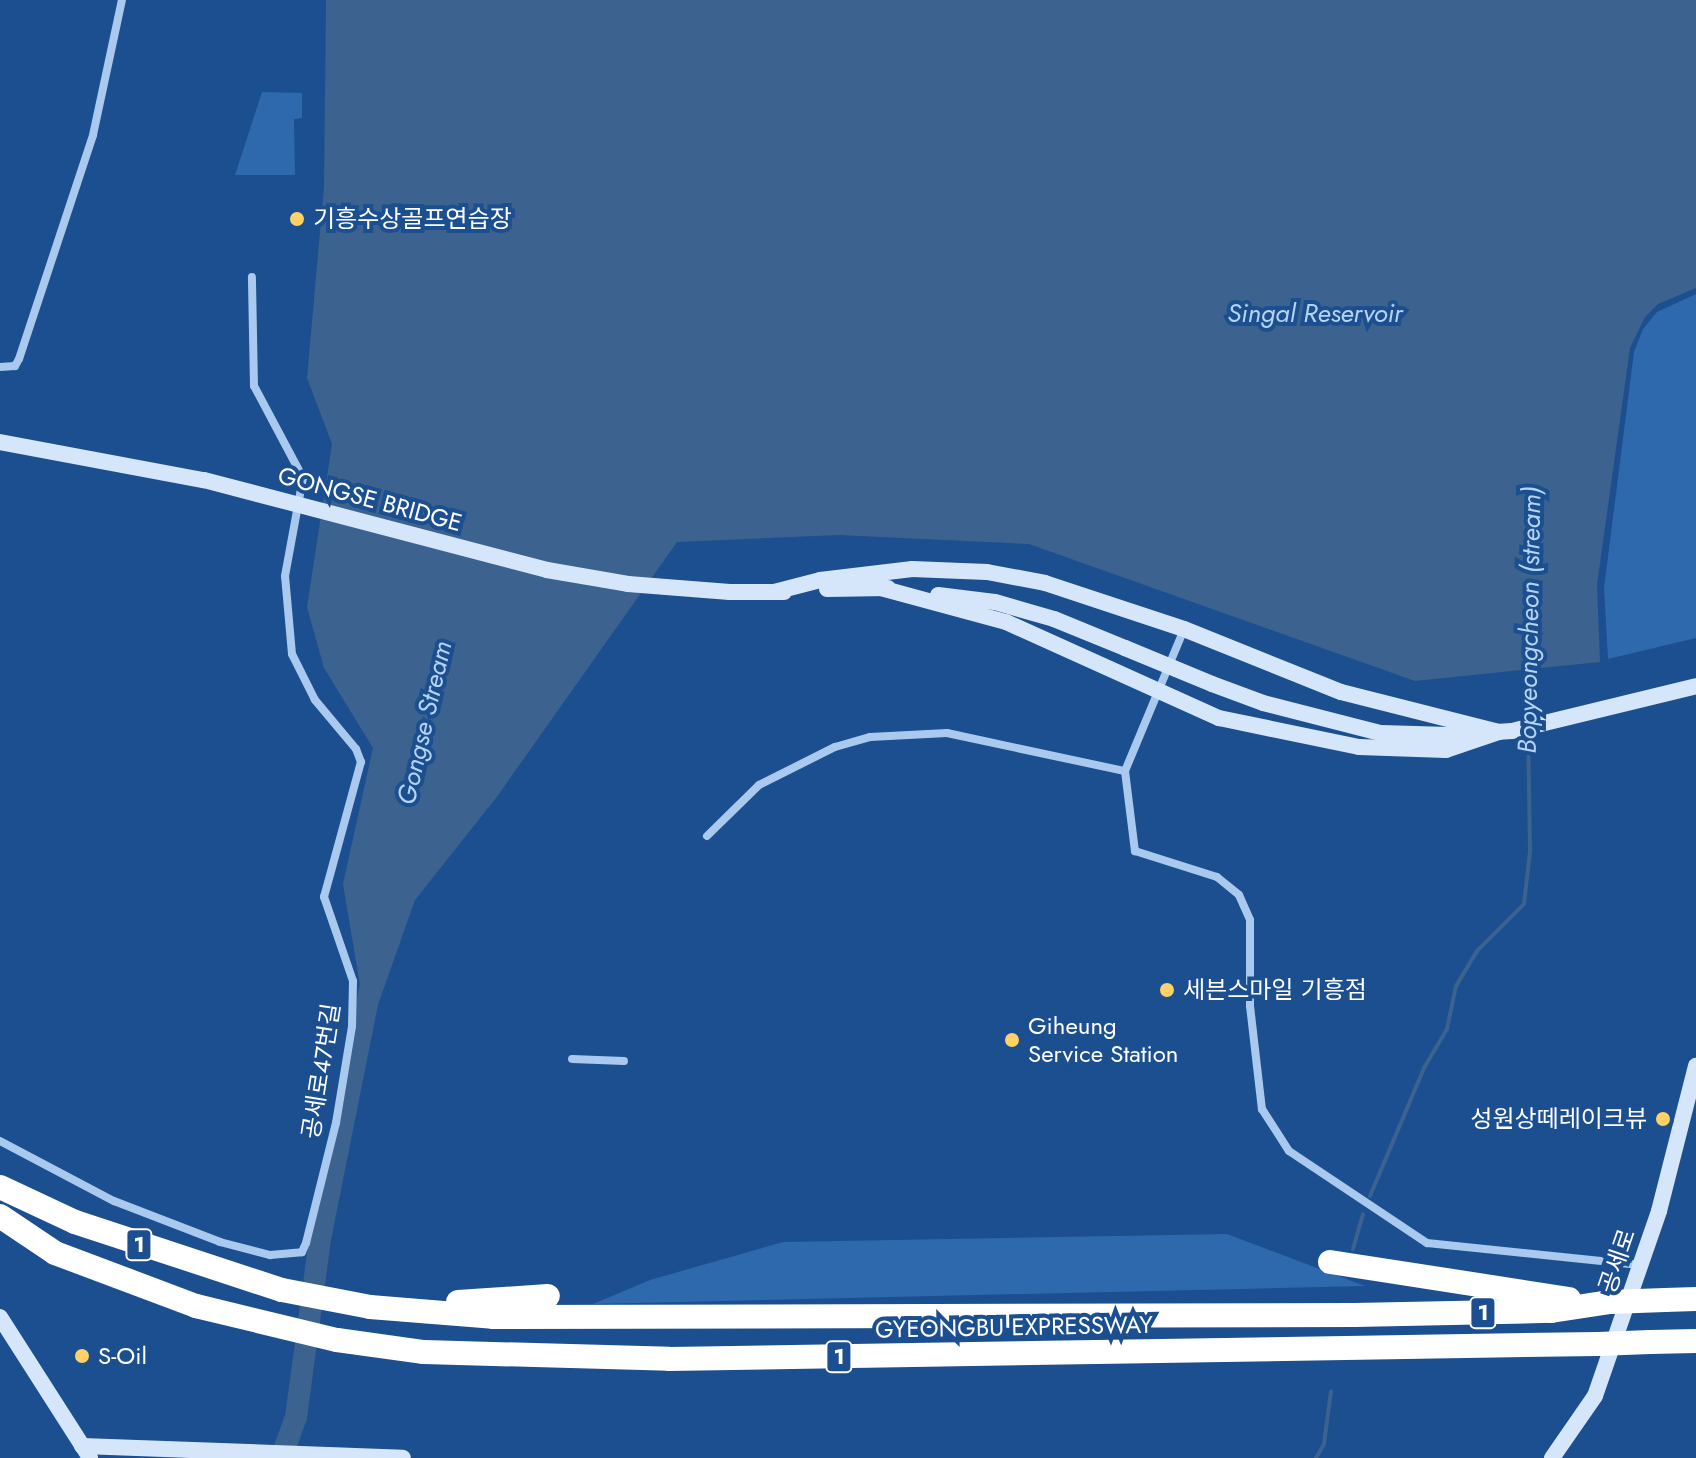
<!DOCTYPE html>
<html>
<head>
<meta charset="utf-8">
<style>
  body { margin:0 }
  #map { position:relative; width:1696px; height:1458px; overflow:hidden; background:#1b4f8f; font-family:Jost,"Noto Sans KR",sans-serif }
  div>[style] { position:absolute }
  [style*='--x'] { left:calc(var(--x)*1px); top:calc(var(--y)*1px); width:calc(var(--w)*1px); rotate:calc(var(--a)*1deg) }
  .green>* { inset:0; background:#2e69ad }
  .water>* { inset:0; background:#3c6290 }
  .stream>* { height:4px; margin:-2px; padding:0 2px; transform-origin:2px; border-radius:2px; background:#3c6290 }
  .river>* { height:22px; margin:-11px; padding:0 11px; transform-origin:11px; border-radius:11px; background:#3c6290 }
  .street>* { height:8px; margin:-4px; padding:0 4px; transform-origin:4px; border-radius:4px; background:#a9c9ee }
  .secondary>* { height:16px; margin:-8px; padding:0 8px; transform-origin:8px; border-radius:8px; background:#d6e6fa }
  .highway>* { height:24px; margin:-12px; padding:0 12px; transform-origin:12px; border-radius:12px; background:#fff }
  .secondary-bridge>* { height:16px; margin:-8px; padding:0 8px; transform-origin:8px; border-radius:8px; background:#d6e6fa }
  .highway-bridge>* { height:24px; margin:-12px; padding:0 12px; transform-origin:12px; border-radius:12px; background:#fff }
  .dots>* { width:22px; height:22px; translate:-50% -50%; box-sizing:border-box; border:4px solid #1b4f8f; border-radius:50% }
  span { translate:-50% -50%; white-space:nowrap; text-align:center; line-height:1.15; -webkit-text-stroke:8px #1b4f8f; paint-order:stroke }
  .shield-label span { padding:2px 6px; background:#1b4f8f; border:2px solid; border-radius:6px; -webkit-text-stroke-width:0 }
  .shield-label { font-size:22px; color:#fff; font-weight:700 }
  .poi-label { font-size:24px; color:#fff }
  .left { translate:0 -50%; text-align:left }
  .right { translate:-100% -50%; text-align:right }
  .street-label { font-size:24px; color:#fff }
  .water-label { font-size:26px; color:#b5d3f5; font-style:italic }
</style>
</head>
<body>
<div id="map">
  <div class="green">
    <div style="clip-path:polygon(262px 92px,302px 93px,302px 118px,294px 119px,295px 175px,235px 175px)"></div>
    <div style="clip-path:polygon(1696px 294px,1696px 638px,1608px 659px,1604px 588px,1634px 352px,1643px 329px,1657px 312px)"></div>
    <div style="clip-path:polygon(1227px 1234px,1365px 1286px,593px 1304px,650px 1280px,783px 1242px)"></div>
  </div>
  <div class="water">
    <div style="clip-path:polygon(326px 0,1696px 0,1696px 288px,1658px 304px,1645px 317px,1630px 348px,1597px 585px,1600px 662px,1415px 681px,1029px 544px,839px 535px,677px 542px,496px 798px,415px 900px,368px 1033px,343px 884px,373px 748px,324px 668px,307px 607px,332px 444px,307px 378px,324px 187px)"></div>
  </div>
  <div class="stream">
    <div style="--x:1526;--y:670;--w:51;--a:88.9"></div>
    <div style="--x:1370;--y:1196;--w:139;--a:-67.1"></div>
    <div style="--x:1424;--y:1068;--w:45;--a:-59.5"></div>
    <div style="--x:1447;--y:1029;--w:44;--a:-78.2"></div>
    <div style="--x:1456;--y:986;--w:41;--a:-59"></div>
    <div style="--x:1477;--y:951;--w:66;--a:-45"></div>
    <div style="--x:1524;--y:904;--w:53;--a:-83.5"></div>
    <div style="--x:1530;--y:851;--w:121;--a:-90.9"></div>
    <div style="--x:1353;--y:1249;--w:36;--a:-74"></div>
    <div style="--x:1316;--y:1458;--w:16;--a:-60"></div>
    <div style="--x:1324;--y:1444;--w:53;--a:-82.5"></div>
  </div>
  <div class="river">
    <div style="--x:281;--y:1458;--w:44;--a:-69.9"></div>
    <div style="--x:296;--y:1417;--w:180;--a:-82.3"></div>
    <div style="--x:320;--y:1239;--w:255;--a:-78.7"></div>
  </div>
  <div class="street">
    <div style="--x:0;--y:367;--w:15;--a:-4"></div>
    <div style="--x:15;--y:366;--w:8;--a:-60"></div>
    <div style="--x:19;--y:359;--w:236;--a:-71.7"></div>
    <div style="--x:93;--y:135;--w:138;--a:-77.9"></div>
    <div style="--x:1125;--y:771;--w:154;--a:-67.4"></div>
    <div style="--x:707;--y:836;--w:73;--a:-44.4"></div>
    <div style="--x:759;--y:785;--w:85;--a:-26.6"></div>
    <div style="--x:835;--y:747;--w:36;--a:-16"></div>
    <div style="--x:870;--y:737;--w:77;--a:-3"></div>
    <div style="--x:947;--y:733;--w:182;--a:12.1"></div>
    <div style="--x:1125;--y:771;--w:81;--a:82.9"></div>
    <div style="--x:1135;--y:851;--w:86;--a:17.6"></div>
    <div style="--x:1217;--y:877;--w:28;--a:39"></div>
    <div style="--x:1239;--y:895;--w:27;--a:66"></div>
    <div style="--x:1250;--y:920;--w:86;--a:90"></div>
    <div style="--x:1250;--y:1006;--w:104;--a:83.4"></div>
    <div style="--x:1262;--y:1109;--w:50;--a:57.3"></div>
    <div style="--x:1289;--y:1151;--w:166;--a:33.7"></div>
    <div style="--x:1427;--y:1243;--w:214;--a:5.9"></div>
    <div style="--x:572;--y:1059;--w:52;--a:2.2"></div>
    <div style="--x:0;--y:1141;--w:129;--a:27.8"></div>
    <div style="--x:114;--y:1201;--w:114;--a:21.1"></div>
    <div style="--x:220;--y:1242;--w:52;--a:14.6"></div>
    <div style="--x:270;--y:1255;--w:32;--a:-5"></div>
    <div style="--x:302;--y:1252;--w:10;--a:-66"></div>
    <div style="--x:306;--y:1243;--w:124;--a:-76"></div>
    <div style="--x:336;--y:1123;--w:98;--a:-80.6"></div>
    <div style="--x:352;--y:1026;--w:45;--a:-88.7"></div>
    <div style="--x:353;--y:981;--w:89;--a:-109"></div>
    <div style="--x:324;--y:897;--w:140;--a:-74.7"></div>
    <div style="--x:361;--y:762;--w:14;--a:-111"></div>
    <div style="--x:356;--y:749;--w:64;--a:-129.9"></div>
    <div style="--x:315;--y:700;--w:51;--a:-116.6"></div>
    <div style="--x:292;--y:654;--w:78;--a:-95.1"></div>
    <div style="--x:285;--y:576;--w:100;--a:-79.6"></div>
    <div style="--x:303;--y:478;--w:104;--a:-118"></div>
    <div style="--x:254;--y:386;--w:109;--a:-91.1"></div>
  </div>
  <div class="secondary">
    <div style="--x:877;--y:587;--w:134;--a:15.2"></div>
    <div style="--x:1006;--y:622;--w:234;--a:24.3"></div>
    <div style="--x:1219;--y:718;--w:143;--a:11.7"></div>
    <div style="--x:1359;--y:747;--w:87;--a:2"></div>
    <div style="--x:1446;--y:750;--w:56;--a:-18.8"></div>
    <div style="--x:827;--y:589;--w:61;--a:-0.9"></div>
    <div style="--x:730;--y:592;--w:54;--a:0"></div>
    <div style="--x:774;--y:592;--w:48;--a:-14.6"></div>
    <div style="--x:820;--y:580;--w:93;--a:-6.8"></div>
    <div style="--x:912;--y:569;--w:75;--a:2.3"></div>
    <div style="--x:987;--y:572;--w:59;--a:10.7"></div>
    <div style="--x:1045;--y:583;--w:146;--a:18.3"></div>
    <div style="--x:1184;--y:629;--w:169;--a:21.9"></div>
    <div style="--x:1341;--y:692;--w:163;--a:14.2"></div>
    <div style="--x:938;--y:595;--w:57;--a:7"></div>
    <div style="--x:995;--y:602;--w:61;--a:16.1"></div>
    <div style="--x:1054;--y:619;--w:77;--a:22.2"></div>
    <div style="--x:1212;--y:684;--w:54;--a:20.4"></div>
    <div style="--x:1263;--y:703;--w:122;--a:14.3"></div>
    <div style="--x:1381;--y:733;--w:68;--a:1.7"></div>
    <div style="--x:1449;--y:735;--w:63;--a:-3.6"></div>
    <div style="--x:1512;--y:731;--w:189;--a:-13.7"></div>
    <div style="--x:0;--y:1317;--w:167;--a:57.4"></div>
    <div style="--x:82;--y:1446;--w:321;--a:2.1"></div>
    <div style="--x:1552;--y:1458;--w:75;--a:-55.3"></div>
    <div style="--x:1595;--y:1396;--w:196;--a:-70.9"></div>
    <div style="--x:1659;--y:1211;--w:150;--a:-75.7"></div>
  </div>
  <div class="highway">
    <div style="--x:0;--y:1187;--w:83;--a:25"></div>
    <div style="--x:75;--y:1222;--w:218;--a:18.2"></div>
    <div style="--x:282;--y:1290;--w:90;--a:10.9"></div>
    <div style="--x:370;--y:1307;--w:123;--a:4.6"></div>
    <div style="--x:493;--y:1317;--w:861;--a:-0.13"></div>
    <div style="--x:1354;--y:1315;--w:197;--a:-1.2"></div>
    <div style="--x:1551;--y:1311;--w:60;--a:-8.7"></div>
    <div style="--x:0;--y:1216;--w:66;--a:33.9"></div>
    <div style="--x:55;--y:1253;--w:151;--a:20.6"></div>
    <div style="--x:196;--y:1306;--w:145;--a:13.6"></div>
    <div style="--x:337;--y:1340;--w:88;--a:7.9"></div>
    <div style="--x:424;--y:1352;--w:245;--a:1.6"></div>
    <div style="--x:669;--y:1359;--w:929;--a:-0.93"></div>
    <div style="--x:1330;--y:1262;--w:242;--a:8.8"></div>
    <div style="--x:1665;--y:1300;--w:31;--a:-2"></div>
    <div style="--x:458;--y:1302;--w:90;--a:-3.8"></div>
    <div style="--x:1650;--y:1342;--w:46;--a:-1.2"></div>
  </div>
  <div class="secondary-bridge">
    <div style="--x:0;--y:442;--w:208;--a:10.6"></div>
    <div style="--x:204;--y:480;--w:355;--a:14.7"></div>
    <div style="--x:547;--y:570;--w:82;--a:9.8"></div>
    <div style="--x:628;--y:584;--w:102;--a:4.5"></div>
    <div style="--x:1125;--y:648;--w:94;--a:22.5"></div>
  </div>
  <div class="highway-bridge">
    <div style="--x:1610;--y:1302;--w:55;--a:-2.1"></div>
    <div style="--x:1598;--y:1344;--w:52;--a:-2.2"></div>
  </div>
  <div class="dots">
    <div style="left:297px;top:219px;background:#ffd166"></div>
    <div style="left:1167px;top:990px;background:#ffd166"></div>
    <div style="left:1012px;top:1040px;background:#ffd166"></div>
    <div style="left:1663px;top:1119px;background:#ffd166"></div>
    <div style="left:82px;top:1356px;background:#ffd166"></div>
  </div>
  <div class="shield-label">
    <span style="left:139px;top:1245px">1</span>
    <span style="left:1483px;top:1313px">1</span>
    <span style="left:839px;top:1357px">1</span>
  </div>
  <div class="poi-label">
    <span class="left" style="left:313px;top:219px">기흥수상골프연습장</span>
    <span class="left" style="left:1183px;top:990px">세븐스마일 기흥점</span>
    <span class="left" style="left:1028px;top:1040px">Giheung<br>Service Station</span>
    <span class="right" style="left:1647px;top:1119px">성원상떼레이크뷰</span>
    <span class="left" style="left:98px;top:1356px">S-Oil</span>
  </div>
  <div class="street-label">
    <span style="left:370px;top:499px;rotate:15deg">GONGSE BRIDGE</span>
    <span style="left:321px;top:1071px;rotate:-81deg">공세로47번길</span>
    <span style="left:1617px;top:1261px;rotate:-71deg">공세로</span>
    <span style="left:1014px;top:1327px;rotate:-1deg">GYEONGBU EXPRESSWAY</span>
  </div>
  <div class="water-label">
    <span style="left:1315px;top:314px">Singal Reservoir</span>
    <span style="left:1530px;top:620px;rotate:-89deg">Bopyeongcheon (stream)</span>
    <span style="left:425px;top:723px;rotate:-77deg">Gongse Stream</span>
  </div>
</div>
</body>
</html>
